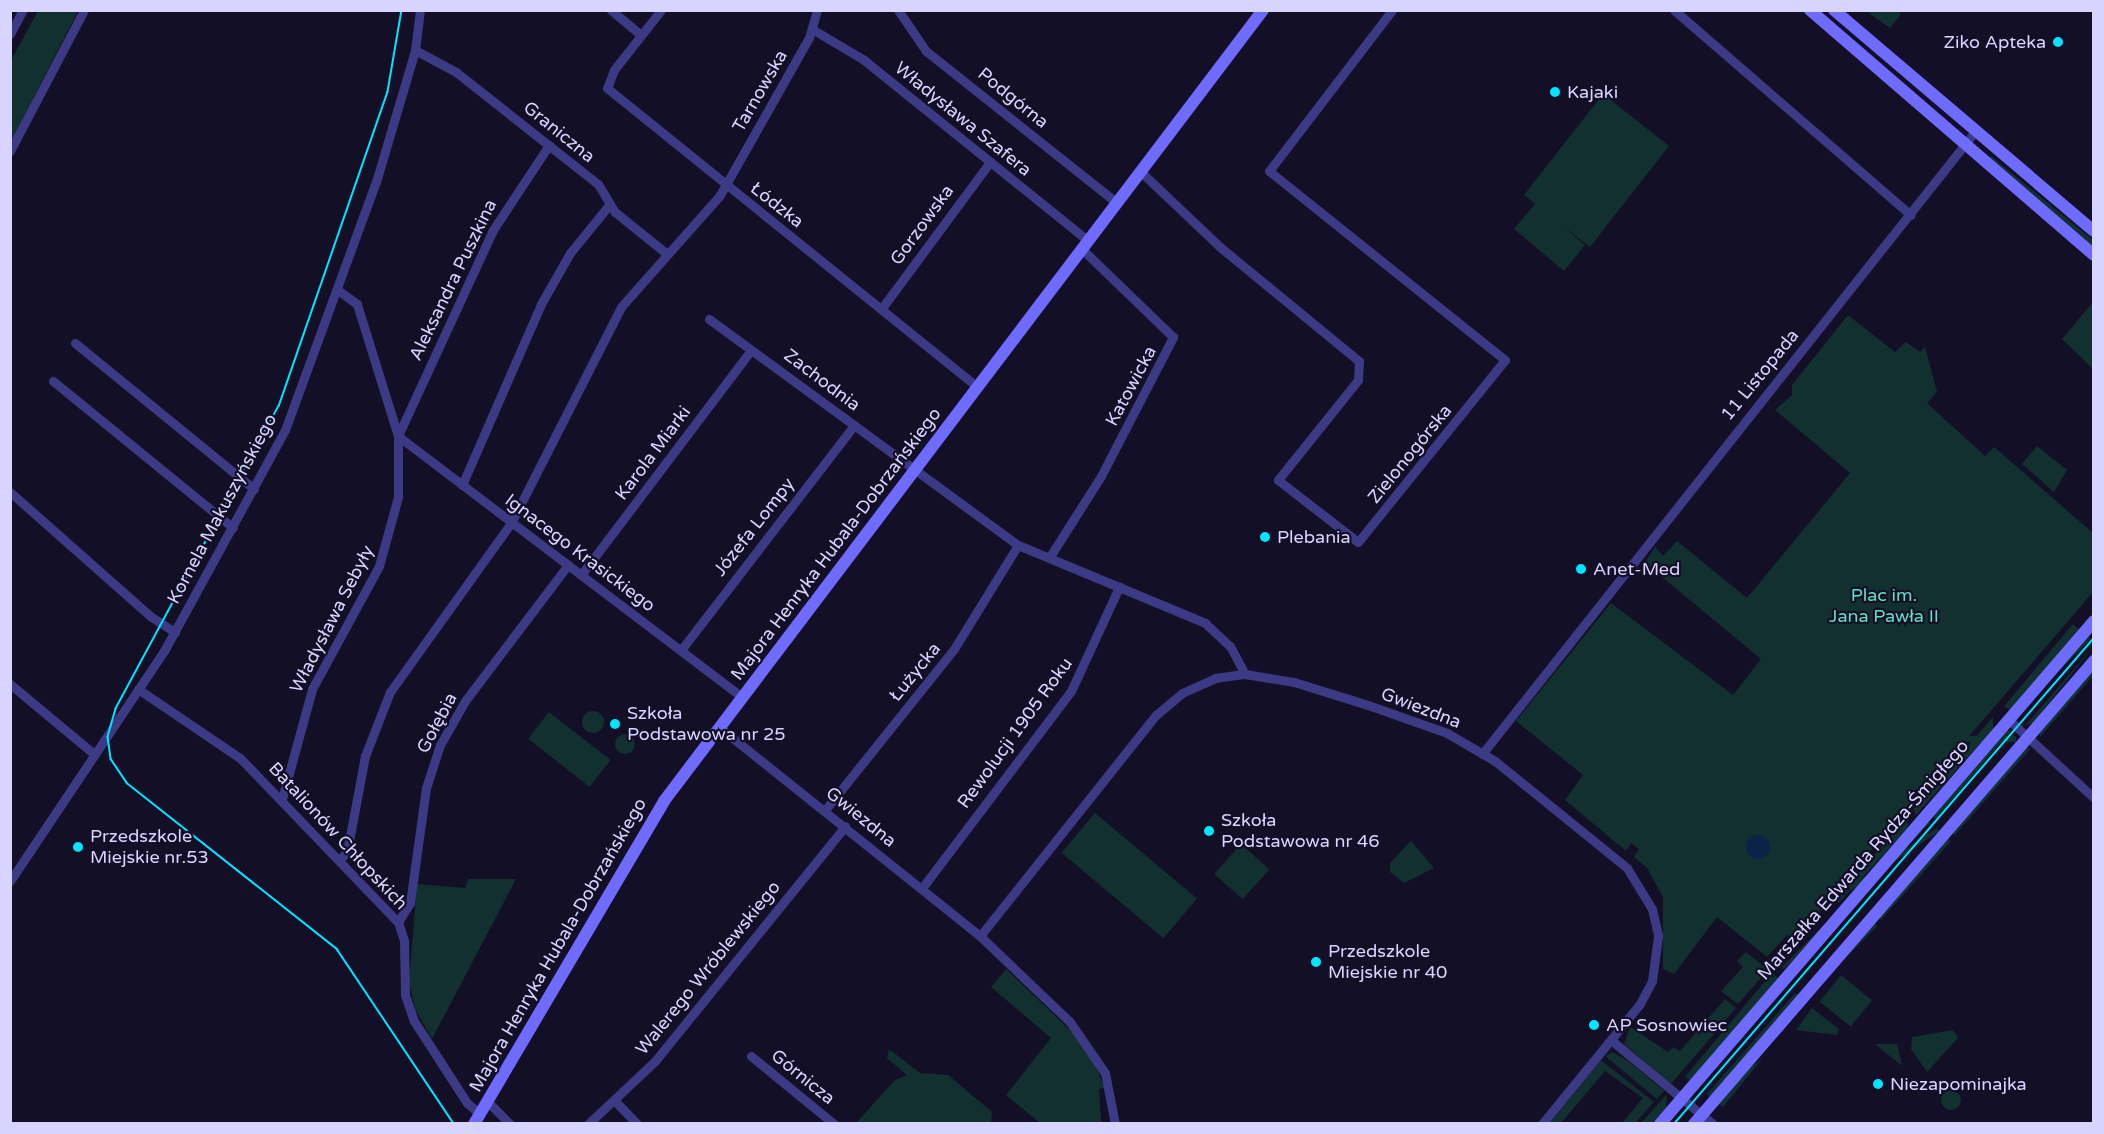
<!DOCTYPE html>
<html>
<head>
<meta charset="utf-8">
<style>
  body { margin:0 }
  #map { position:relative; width:2104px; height:1134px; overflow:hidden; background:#130f26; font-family:"Varela Round",sans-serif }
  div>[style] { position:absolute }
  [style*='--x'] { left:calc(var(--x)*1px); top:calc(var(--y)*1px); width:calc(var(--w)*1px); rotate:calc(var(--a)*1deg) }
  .green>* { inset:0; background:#12302f; transform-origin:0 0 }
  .round { border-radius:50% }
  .water>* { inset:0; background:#0c2248 }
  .street>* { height:9px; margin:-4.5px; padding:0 4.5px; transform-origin:4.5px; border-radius:4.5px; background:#3d3a85 }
  .secondary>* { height:12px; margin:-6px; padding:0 6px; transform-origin:6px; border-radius:6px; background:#6f6bff }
  .tram>* { height:1.5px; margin:-0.75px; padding:0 0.75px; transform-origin:0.75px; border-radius:0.75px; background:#00e5ff }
  .dots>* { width:16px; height:16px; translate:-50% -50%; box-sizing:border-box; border:3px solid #130f26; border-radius:50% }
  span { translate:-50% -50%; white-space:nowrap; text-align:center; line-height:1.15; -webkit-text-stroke:4.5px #130f26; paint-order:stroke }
  .poi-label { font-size:18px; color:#d9d4ff }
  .right { translate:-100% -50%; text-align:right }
  .left { translate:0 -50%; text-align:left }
  .street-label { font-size:18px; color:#d9d4ff }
  .park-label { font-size:18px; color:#5fe0c0 }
  .frame { position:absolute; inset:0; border:12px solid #d9d4ff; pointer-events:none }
</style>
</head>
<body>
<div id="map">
  <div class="green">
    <div style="clip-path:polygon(38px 11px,78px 11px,11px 141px,11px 60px)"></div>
    <div style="clip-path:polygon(1866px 11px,1899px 11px,1901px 14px,1890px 28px)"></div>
    <div style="clip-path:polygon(1603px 94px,1669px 146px,1590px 247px,1561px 225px,1585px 245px,1564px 271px,1514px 229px,1535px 204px,1524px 195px)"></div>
    <div style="clip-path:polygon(1991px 156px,2093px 240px,2093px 249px,1989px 159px)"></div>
    <div style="clip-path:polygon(2093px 302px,2093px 369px,2062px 339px)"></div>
    <div style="clip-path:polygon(1848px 315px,1895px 352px,1906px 342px,1920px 352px,1925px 347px,1937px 392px,1927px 403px,1985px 456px,1994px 447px,2093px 533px,2093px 592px,1794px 940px,1787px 935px,1767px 957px,1717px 917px,1674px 974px,1663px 969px,1663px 897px,1647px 868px,1634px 857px,1639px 849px,1631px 843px,1626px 851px,1565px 800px,1583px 775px,1516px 721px,1611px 603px,1733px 695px,1761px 659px,1645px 563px,1655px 547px,1663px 556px,1677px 541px,1747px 598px,1850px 473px,1775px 410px,1792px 395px,1792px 385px)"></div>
    <div style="clip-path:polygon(2037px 446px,2067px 470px,2054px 492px,2022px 464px)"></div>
    <div style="left:2073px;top:624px;width:8px;height:107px;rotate:40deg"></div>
    <div style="left:2088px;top:636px;width:4px;height:107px;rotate:45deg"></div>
    <div style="clip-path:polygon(2093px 647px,2033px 723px,2025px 726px)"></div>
    <div style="clip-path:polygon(2093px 667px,2093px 676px,2040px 737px,2040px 731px)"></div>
    <div class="round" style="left:582px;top:711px;width:22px;height:22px"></div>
    <div style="left:549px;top:712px;width:78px;height:34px;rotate:38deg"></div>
    <div style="clip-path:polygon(1993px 717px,1993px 729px,1916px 815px,1913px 809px)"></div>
    <div style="clip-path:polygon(2007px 730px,2011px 730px,1936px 819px,1932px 816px)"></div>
    <div class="round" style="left:615px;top:734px;width:20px;height:20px"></div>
    <div style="left:2016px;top:736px;width:6px;height:115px;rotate:90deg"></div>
    <div style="clip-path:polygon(2025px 748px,2031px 748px,1955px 835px,1952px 833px)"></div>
    <div style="left:1095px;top:813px;width:133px;height:52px;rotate:40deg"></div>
    <div style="clip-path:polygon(1906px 818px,1909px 827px,1839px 903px,1835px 900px)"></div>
    <div style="left:1928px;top:821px;width:3px;height:207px;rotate:45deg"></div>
    <div style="left:1937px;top:828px;width:4px;height:153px;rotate:56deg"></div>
    <div style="clip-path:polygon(1947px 838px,1951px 841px,1881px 920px,1878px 917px)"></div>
    <div style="clip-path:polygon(1411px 841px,1434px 868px,1404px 883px,1390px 872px,1390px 863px)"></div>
    <div style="left:1241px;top:844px;width:38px;height:40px;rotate:42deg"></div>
    <div style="clip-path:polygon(468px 879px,516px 879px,432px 1039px,415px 1009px,409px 982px,417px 884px,465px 888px)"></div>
    <div style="left:1873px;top:922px;width:6px;height:95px;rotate:45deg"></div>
    <div style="clip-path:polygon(1746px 952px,1768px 970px,1738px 1004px,1721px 991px,1743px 967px,1737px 961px)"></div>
    <div style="clip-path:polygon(1006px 969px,1073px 1033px,1097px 1068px,1104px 1088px,1099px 1089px,1101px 1123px,1040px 1123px,1006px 1095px,1051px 1038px,991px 987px)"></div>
    <div style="left:1772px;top:973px;width:8px;height:135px;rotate:40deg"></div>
    <div style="left:1841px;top:975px;width:40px;height:34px;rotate:39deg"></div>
    <div style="clip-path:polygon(1795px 993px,1797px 995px,1710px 1097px,1707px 1094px)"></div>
    <div style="clip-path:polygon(1725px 999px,1736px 1008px,1671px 1084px,1624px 1044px,1630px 1027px,1668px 1052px,1673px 1047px,1680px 1051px)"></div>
    <div style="clip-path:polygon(1812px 1008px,1839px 1029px,1837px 1035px,1796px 1030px)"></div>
    <div style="clip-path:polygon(1953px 1030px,1958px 1038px,1927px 1072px,1911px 1049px,1912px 1037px)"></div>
    <div style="clip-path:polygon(1875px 1044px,1897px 1044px,1902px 1066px)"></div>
    <div style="clip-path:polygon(889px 1049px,920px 1073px,948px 1075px,992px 1112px,991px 1123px,856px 1123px,895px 1080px,907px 1075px,887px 1058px)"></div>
    <div style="clip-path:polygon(1612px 1052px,1627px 1060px,1664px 1091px,1657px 1099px,1605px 1056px)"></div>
    <div style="clip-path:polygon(1762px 1059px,1723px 1107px,1718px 1103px,1745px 1072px)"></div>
    <div style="clip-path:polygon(1601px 1060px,1654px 1102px,1635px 1123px,1622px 1123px,1643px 1098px,1605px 1071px,1561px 1123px,1550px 1123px)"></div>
    <div class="round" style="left:1941px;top:1090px;width:20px;height:20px"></div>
    <div style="clip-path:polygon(1667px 1094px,1666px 1108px,1652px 1123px,1641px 1123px)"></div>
  </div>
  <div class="water">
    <div class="round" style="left:1746px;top:835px;width:24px;height:24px"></div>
  </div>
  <div class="street">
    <div style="--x:611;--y:10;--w:39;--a:40"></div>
    <div style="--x:661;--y:10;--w:76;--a:128.1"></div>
    <div style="--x:614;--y:70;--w:19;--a:111"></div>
    <div style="--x:607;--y:88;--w:476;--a:38.9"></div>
    <div style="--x:898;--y:10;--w:50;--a:55.7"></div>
    <div style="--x:926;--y:51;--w:244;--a:38.5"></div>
    <div style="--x:1674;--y:10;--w:313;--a:40.9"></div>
    <div style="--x:812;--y:29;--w:61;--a:30.8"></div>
    <div style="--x:864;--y:60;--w:288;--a:38.9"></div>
    <div style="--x:10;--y:34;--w:27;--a:-62"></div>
    <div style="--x:415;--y:50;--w:47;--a:28.2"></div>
    <div style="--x:456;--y:72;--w:181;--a:38.3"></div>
    <div style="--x:598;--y:184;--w:33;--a:59"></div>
    <div style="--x:615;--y:212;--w:67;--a:38.9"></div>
    <div style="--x:549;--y:145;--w:102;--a:123.4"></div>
    <div style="--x:493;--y:230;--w:227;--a:114.8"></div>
    <div style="--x:398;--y:436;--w:432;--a:37.2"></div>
    <div style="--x:10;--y:151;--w:159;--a:-62.3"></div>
    <div style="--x:1141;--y:172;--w:109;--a:43.5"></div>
    <div style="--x:1220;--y:247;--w:180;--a:39.4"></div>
    <div style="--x:1359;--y:361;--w:19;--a:93"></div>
    <div style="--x:1358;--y:380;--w:128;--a:128.7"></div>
    <div style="--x:1278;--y:480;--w:101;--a:37.8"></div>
    <div style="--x:1358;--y:542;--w:234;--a:-51.1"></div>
    <div style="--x:1505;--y:360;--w:302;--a:-141.3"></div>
    <div style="--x:1269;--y:171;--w:203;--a:-52.6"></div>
    <div style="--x:882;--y:308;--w:182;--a:-53.5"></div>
    <div style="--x:709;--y:319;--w:383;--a:36.2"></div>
    <div style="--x:1018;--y:545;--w:203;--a:22.6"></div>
    <div style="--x:1205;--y:623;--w:34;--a:43"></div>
    <div style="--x:1230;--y:646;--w:32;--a:62"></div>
    <div style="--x:75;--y:343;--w:231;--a:39.2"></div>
    <div style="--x:53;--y:381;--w:232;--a:39.2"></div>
    <div style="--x:462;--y:485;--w:197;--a:-66.4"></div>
    <div style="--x:541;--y:304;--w:59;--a:-60.4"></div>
    <div style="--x:570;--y:253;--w:62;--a:-50.9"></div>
    <div style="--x:10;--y:492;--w:187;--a:41.5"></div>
    <div style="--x:150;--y:616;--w:30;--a:33"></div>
    <div style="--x:1049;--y:558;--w:97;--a:-57.6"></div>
    <div style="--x:1101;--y:476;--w:157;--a:-62.6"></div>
    <div style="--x:1173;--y:337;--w:127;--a:-136"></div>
    <div style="--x:581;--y:575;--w:282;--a:-52.9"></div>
    <div style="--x:681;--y:650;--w:284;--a:-52.4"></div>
    <div style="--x:10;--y:684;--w:109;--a:39.8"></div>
    <div style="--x:138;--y:689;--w:123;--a:34.1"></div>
    <div style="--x:240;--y:758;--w:228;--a:46.1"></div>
    <div style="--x:398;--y:922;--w:20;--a:72"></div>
    <div style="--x:404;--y:941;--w:54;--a:88.9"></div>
    <div style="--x:405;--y:995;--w:28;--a:71"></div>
    <div style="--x:414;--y:1021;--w:98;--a:57.1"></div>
    <div style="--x:467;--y:1103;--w:17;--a:40"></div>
    <div style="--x:2009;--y:720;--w:115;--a:42.5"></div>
    <div style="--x:719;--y:727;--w:334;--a:38.7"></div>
    <div style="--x:980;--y:936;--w:124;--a:43.7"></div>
    <div style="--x:1070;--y:1022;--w:62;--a:55.5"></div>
    <div style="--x:1105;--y:1073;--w:52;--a:78.9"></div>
    <div style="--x:1482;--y:754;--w:796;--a:-51.63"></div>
    <div style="--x:282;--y:799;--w:114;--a:-74.7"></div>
    <div style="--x:312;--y:689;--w:140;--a:-61.4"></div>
    <div style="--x:379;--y:566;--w:72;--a:-74.6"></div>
    <div style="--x:398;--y:497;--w:61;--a:-90"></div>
    <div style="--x:398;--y:436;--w:138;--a:-107.3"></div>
    <div style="--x:357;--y:304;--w:24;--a:-144"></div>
    <div style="--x:825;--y:810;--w:206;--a:-51.3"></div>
    <div style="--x:954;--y:649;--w:122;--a:-58.4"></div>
    <div style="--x:339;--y:860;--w:11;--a:-45"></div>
    <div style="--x:347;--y:852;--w:98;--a:-79.4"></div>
    <div style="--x:365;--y:756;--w:69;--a:-68.7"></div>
    <div style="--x:390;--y:692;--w:208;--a:-54.4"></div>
    <div style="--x:511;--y:523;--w:242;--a:-63"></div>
    <div style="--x:621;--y:307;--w:149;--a:-48.5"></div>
    <div style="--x:720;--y:195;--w:180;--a:-60.5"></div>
    <div style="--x:809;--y:38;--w:29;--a:-74"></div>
    <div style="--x:10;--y:881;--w:277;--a:-56.2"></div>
    <div style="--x:164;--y:651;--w:252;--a:-61.3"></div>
    <div style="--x:285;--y:430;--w:264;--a:-69.9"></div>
    <div style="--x:376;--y:182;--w:138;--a:-73.5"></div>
    <div style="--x:415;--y:50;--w:40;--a:-82.9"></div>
    <div style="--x:922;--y:888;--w:247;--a:-52.9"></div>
    <div style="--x:1071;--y:691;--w:115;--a:-65.2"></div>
    <div style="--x:398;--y:922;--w:22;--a:-58"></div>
    <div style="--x:410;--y:903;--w:116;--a:-82.1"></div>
    <div style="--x:426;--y:788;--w:45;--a:-72"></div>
    <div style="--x:440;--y:745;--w:51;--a:-60.4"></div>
    <div style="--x:465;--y:701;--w:171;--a:-52.9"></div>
    <div style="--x:980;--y:936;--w:283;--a:-51.5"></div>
    <div style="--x:1156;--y:715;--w:34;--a:-40"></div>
    <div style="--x:1182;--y:693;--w:36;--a:-24"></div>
    <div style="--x:1215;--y:678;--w:30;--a:-8"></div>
    <div style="--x:1245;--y:674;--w:50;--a:9.3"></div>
    <div style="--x:1294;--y:682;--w:77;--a:17.3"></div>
    <div style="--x:1368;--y:705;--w:84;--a:19.5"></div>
    <div style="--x:1447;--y:733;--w:56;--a:30.3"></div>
    <div style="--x:1495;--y:761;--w:170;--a:39"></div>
    <div style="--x:1627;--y:868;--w:48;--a:58.6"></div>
    <div style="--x:1652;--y:909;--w:28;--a:77"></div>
    <div style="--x:1658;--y:936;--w:45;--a:97.6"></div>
    <div style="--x:1652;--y:981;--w:27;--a:118"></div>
    <div style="--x:1639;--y:1005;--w:154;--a:129.2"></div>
    <div style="--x:1611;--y:1040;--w:132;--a:39.5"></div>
    <div style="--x:751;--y:1056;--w:107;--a:39.3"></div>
    <div style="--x:487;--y:1101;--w:33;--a:45"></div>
    <div style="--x:615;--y:1101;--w:32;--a:46"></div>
    <div style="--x:588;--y:1124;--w:92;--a:-43.2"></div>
    <div style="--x:655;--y:1061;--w:302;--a:-51"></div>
  </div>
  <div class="secondary">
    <div style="--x:1810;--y:10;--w:375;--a:40.8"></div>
    <div style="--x:1834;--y:10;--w:341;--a:40.4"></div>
    <div style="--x:474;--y:1124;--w:375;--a:-59.5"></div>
    <div style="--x:664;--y:801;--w:992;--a:-52.86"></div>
    <div style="--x:1660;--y:1124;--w:664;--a:-49.21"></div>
    <div style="--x:1694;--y:1124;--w:612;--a:-49.18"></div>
  </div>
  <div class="tram">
    <div style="--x:402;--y:10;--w:83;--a:99.7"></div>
    <div style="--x:388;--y:92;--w:332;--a:109.1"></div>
    <div style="--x:279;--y:406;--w:344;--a:118.3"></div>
    <div style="--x:116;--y:709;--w:29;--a:106"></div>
    <div style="--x:108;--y:737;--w:22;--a:82"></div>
    <div style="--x:111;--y:759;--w:29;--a:56"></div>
    <div style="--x:127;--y:783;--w:268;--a:38.3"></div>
    <div style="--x:337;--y:949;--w:211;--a:56.2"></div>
    <div style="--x:1674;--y:1124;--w:642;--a:-49.17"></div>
  </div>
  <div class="dots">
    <div style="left:2058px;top:42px;background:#00e5ff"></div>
    <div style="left:1555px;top:92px;background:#00e5ff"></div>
    <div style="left:1265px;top:537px;background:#00e5ff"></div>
    <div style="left:1581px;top:569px;background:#00e5ff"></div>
    <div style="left:615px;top:724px;background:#00e5ff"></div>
    <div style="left:1209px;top:831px;background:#00e5ff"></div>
    <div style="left:78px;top:847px;background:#00e5ff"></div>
    <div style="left:1316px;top:962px;background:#00e5ff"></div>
    <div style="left:1594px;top:1025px;background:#00e5ff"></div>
    <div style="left:1878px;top:1084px;background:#00e5ff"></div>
  </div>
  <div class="poi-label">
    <span class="right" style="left:2046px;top:42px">Ziko Apteka</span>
    <span class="left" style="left:1567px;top:92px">Kajaki</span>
    <span class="left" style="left:1277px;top:537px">Plebania</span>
    <span class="left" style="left:1593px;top:569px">Anet-Med</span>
    <span class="left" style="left:627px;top:724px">Szkoła<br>Podstawowa nr 25</span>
    <span class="left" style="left:1221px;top:831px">Szkoła<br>Podstawowa nr 46</span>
    <span class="left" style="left:90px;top:847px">Przedszkole<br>Miejskie nr.53</span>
    <span class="left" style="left:1328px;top:962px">Przedszkole<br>Miejskie nr 40</span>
    <span class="left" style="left:1606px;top:1025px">AP Sosnowiec</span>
    <span class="left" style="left:1890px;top:1084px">Niezapominajka</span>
  </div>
  <div class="street-label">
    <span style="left:760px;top:91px;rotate:-60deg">Tarnowska</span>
    <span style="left:1013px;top:98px;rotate:39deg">Podgórna</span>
    <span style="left:963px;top:119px;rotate:39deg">Władysława Szafera</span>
    <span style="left:559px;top:132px;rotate:39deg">Graniczna</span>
    <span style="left:777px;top:205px;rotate:38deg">Łódzka</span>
    <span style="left:922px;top:225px;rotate:-54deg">Gorzowska</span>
    <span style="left:453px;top:280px;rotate:-64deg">Aleksandra Puszkina</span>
    <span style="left:1760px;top:375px;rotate:-51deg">11 Listopada</span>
    <span style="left:822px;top:380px;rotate:37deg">Zachodnia</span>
    <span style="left:1131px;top:386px;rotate:-62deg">Katowicka</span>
    <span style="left:653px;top:453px;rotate:-53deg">Karola Miarki</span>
    <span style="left:1410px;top:454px;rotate:-51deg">Zielonogórska</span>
    <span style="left:222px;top:509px;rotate:-62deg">Kornela Makuszyńskiego</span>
    <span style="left:754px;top:527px;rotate:-52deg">Józefa Lompy</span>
    <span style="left:836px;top:544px;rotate:-53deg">Majora Henryka Hubala-Dobrzańskiego</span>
    <span style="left:580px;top:553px;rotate:37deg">Ignacego Krasickiego</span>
    <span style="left:332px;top:619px;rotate:-63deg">Władysława Sebyły</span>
    <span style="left:915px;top:672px;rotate:-51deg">Łużycka</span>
    <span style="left:1421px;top:708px;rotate:21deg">Gwiezdna</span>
    <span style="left:437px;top:723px;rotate:-62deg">Gołębia</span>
    <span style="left:1015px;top:733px;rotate:-54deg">Rewolucji 1905 Roku</span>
    <span style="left:861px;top:817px;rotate:39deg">Gwiezdna</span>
    <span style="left:338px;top:836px;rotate:47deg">Batalionów Chłopskich</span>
    <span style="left:1863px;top:860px;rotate:-49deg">Marszałka Edwarda Rydza-Śmigłego</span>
    <span style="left:558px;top:945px;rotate:-60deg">Majora Henryka Hubala-Dobrzańskiego</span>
    <span style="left:708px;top:968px;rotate:-51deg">Walerego Wróblewskiego</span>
    <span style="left:803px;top:1077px;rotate:39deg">Górnicza</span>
  </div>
  <div class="park-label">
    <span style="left:1884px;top:606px">Plac im.<br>Jana Pawła II</span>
  </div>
  <div class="frame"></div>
</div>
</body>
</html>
